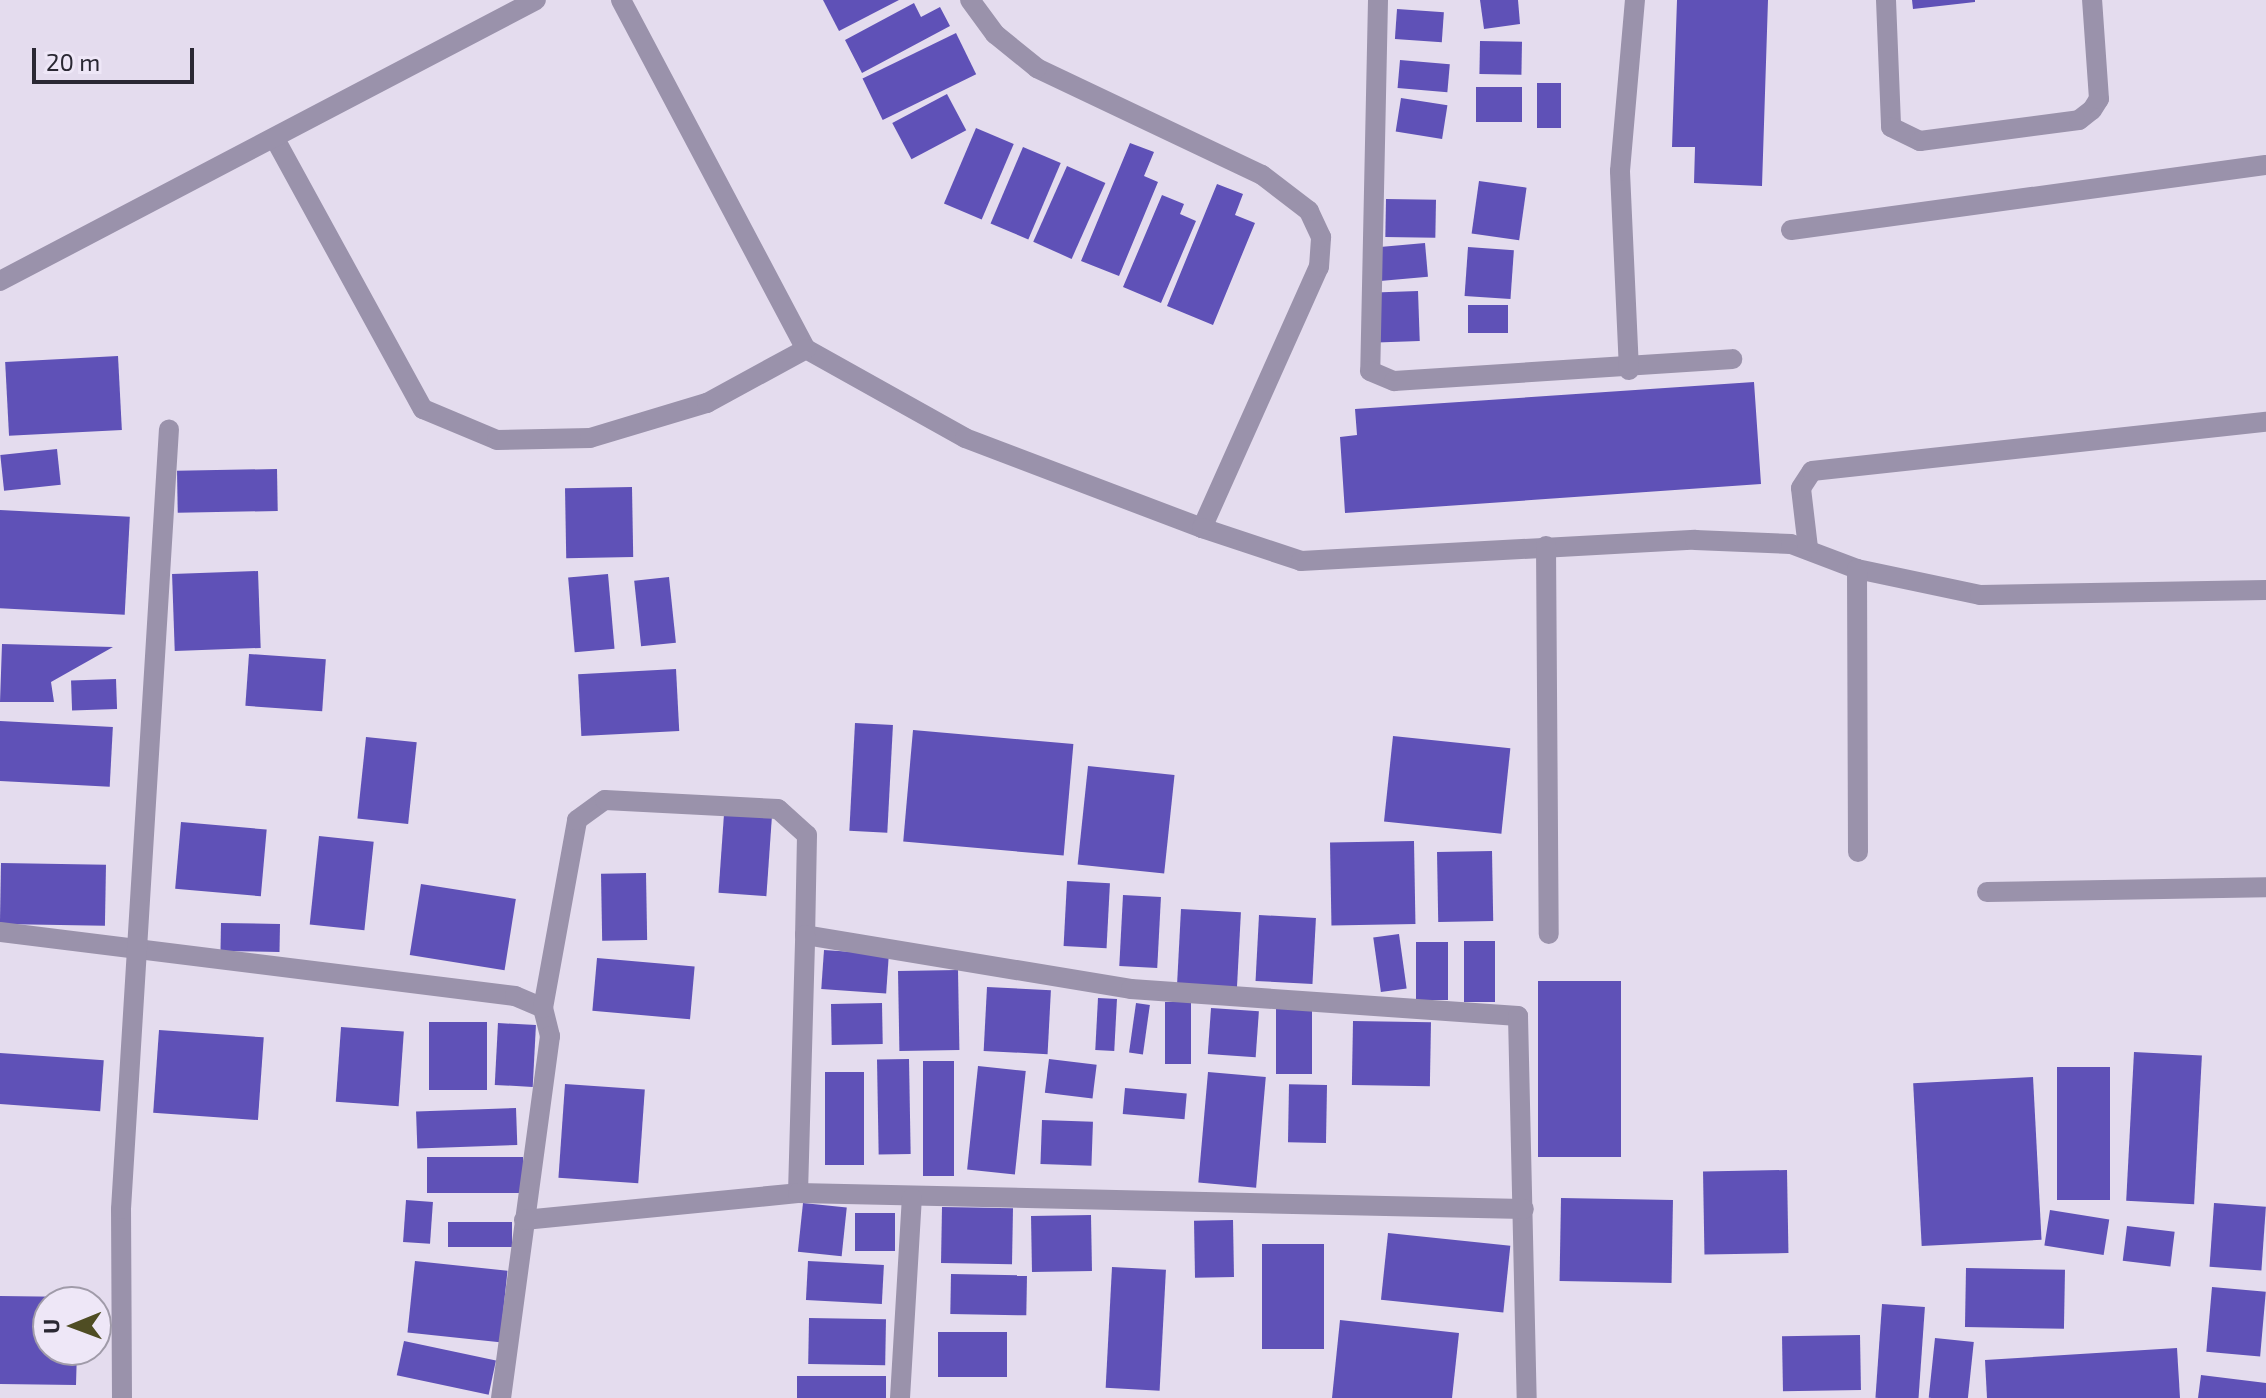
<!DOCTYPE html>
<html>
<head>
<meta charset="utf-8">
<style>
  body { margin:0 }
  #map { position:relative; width:2266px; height:1398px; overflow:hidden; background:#e4dcee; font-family:"Exo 2",sans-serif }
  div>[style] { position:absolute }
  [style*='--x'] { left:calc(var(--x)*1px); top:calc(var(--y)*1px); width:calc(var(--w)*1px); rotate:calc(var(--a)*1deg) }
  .building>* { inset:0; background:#5f51b7; transform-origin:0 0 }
  .minor>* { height:20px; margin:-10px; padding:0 10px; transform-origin:10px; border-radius:10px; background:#9a92ab }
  span { translate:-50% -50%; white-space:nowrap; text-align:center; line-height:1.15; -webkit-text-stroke:8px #eee7f7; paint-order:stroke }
  .north { position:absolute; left:32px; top:1286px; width:80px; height:80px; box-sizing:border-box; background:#eee7f7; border:2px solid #a09ba9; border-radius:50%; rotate:269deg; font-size:22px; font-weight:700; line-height:32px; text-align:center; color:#2a2833 }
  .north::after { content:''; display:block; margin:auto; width:28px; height:36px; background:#4f4d23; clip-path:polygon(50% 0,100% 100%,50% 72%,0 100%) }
  .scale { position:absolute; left:32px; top:48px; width:162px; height:36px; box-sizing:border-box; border:4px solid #2a2833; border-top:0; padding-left:10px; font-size:24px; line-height:28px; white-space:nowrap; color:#2a2833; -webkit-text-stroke:6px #eee7f7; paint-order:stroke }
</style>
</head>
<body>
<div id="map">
  <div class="building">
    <div style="clip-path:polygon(823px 0,899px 0,839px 31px)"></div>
    <div style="clip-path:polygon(1480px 0,1518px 0,1520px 24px,1484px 29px)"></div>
    <div style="clip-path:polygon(1677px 0,1768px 0,1762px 186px,1694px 183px,1695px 147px,1672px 147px)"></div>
    <div style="clip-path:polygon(1912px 0,1975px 0,1975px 2px,1913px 9px)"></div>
    <div style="clip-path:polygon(914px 3px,921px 17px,940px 7px,950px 26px,862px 73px,845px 40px)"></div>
    <div style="left:1397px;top:9px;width:47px;height:30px;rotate:4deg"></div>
    <div style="left:956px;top:33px;width:46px;height:104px;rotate:64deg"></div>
    <div style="left:1480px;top:41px;width:42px;height:33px;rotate:1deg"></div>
    <div style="left:1400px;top:60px;width:50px;height:28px;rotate:5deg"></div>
    <div style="left:1561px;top:83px;width:45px;height:24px;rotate:90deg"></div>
    <div style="left:1476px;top:87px;width:46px;height:35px"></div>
    <div style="left:947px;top:94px;width:41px;height:62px;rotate:62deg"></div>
    <div style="left:1401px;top:98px;width:47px;height:34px;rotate:9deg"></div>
    <div style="left:976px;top:128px;width:41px;height:82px;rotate:23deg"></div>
    <div style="clip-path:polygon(1130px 143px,1154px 152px,1144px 176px,1158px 182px,1119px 276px,1081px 261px)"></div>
    <div style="left:1023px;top:147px;width:41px;height:83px;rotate:23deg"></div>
    <div style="left:1067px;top:166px;width:42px;height:83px;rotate:24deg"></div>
    <div style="left:1479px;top:181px;width:48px;height:53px;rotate:8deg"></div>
    <div style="clip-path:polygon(1217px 184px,1243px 194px,1235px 215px,1255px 223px,1213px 325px,1167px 306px)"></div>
    <div style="clip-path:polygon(1162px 195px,1184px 204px,1180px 214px,1196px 221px,1161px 303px,1123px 287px)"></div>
    <div style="left:1386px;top:199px;width:50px;height:38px;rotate:1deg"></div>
    <div style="left:1425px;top:243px;width:34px;height:48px;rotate:85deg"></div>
    <div style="left:1468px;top:247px;width:46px;height:49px;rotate:4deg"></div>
    <div style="left:1418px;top:291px;width:50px;height:43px;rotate:88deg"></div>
    <div style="left:1468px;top:305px;width:40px;height:28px"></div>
    <div style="left:118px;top:356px;width:74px;height:113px;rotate:87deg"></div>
    <div style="clip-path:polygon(1754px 382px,1761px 484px,1345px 513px,1340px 437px,1357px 435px,1355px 409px)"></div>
    <div style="left:57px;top:449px;width:36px;height:57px;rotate:84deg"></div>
    <div style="left:277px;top:469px;width:42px;height:100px;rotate:89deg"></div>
    <div style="left:632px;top:487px;width:70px;height:67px;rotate:89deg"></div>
    <div style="left:0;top:510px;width:130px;height:98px;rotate:3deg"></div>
    <div style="left:258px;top:571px;width:77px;height:86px;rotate:88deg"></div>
    <div style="left:608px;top:574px;width:75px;height:40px;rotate:85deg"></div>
    <div style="left:669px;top:577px;width:66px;height:35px;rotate:84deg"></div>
    <div style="clip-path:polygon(2px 644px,113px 647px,51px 682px,54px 702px,0 702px)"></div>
    <div style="left:249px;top:654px;width:77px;height:52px;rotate:4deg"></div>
    <div style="left:676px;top:669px;width:62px;height:98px;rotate:87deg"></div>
    <div style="left:116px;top:679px;width:30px;height:45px;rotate:88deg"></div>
    <div style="left:0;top:721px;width:113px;height:60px;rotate:3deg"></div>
    <div style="left:855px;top:723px;width:38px;height:108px;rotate:3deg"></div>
    <div style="left:913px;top:730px;width:161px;height:112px;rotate:5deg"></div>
    <div style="left:1393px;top:736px;width:118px;height:86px;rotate:6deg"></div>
    <div style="left:366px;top:737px;width:51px;height:82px;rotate:6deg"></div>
    <div style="left:1088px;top:766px;width:87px;height:99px;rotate:6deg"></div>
    <div style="left:724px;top:814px;width:48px;height:79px;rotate:4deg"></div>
    <div style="left:181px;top:822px;width:86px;height:67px;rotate:5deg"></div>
    <div style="left:319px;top:836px;width:55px;height:89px;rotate:6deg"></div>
    <div style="left:1414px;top:841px;width:83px;height:84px;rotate:89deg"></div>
    <div style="left:1492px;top:851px;width:70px;height:55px;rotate:89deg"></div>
    <div style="left:1px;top:863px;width:105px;height:61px;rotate:1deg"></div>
    <div style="left:646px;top:873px;width:67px;height:45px;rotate:89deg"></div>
    <div style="left:1067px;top:881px;width:43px;height:65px;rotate:3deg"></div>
    <div style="left:421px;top:884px;width:96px;height:72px;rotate:9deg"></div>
    <div style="left:1123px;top:895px;width:38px;height:71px;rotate:3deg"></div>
    <div style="left:1181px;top:909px;width:60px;height:77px;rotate:3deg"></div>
    <div style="left:1259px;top:915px;width:57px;height:66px;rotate:3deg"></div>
    <div style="left:221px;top:923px;width:59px;height:28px;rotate:1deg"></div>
    <div style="left:1399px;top:934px;width:55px;height:26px;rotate:82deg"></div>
    <div style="left:1464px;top:941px;width:31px;height:61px"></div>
    <div style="left:1416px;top:942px;width:32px;height:58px"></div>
    <div style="left:824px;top:950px;width:65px;height:39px;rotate:4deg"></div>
    <div style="left:597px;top:958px;width:98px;height:53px;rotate:5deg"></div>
    <div style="left:958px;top:970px;width:80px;height:60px;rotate:89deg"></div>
    <div style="left:1621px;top:981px;width:176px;height:83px;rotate:90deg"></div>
    <div style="left:987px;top:987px;width:64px;height:64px;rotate:3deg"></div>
    <div style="left:1098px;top:998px;width:19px;height:52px;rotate:3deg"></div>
    <div style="left:1165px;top:1002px;width:26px;height:62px"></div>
    <div style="left:882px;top:1003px;width:41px;height:51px;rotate:89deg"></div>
    <div style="left:1136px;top:1003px;width:14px;height:50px;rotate:8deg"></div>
    <div style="left:1276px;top:1005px;width:36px;height:69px"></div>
    <div style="left:1211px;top:1008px;width:48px;height:46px;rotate:4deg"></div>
    <div style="left:1353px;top:1021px;width:78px;height:64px;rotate:1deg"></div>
    <div style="left:429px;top:1022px;width:58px;height:68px"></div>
    <div style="left:498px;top:1023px;width:38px;height:62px;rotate:3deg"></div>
    <div style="left:341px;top:1027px;width:63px;height:75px;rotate:4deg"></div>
    <div style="left:159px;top:1030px;width:105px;height:83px;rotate:4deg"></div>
    <div style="left:2134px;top:1052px;width:68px;height:149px;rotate:3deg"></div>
    <div style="left:0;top:1053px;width:104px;height:51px;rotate:4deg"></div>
    <div style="left:909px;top:1059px;width:95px;height:32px;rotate:89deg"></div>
    <div style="left:1049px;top:1059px;width:48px;height:34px;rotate:7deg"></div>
    <div style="left:954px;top:1061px;width:115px;height:31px;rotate:90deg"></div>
    <div style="left:978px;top:1066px;width:48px;height:104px;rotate:6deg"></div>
    <div style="left:2057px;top:1067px;width:53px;height:133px"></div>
    <div style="left:825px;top:1072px;width:39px;height:93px"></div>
    <div style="left:1208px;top:1072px;width:58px;height:111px;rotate:5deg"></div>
    <div style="left:2033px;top:1077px;width:163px;height:120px;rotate:87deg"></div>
    <div style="left:565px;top:1084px;width:80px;height:94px;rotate:4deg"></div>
    <div style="left:1327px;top:1085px;width:58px;height:38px;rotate:91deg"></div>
    <div style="left:1125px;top:1088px;width:62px;height:26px;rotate:5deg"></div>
    <div style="left:516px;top:1108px;width:37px;height:100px;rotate:88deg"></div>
    <div style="left:1042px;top:1120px;width:51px;height:44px;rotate:2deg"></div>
    <div style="left:523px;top:1157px;width:36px;height:96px;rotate:90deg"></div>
    <div style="left:1787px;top:1170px;width:83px;height:84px;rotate:89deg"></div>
    <div style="left:1561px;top:1198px;width:112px;height:83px;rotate:1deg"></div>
    <div style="left:406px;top:1200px;width:27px;height:42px;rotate:4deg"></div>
    <div style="left:803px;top:1203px;width:44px;height:49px;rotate:6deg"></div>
    <div style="left:2214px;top:1203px;width:52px;height:64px;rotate:4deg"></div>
    <div style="left:942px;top:1207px;width:71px;height:56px;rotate:1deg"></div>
    <div style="left:2050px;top:1210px;width:60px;height:36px;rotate:9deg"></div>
    <div style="left:855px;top:1213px;width:40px;height:38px"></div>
    <div style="left:1091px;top:1215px;width:56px;height:60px;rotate:89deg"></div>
    <div style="left:1233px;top:1220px;width:57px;height:39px;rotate:89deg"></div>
    <div style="left:512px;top:1222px;width:25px;height:64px;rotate:90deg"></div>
    <div style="left:2127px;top:1226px;width:48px;height:35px;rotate:7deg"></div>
    <div style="left:1388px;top:1233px;width:123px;height:67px;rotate:6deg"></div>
    <div style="left:1262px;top:1244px;width:62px;height:105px"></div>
    <div style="left:415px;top:1261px;width:93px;height:72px;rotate:6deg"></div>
    <div style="left:808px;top:1261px;width:76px;height:39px;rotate:3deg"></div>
    <div style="left:1112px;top:1267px;width:54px;height:121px;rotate:3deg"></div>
    <div style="left:1966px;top:1268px;width:99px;height:59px;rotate:1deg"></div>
    <div style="left:951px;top:1274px;width:76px;height:40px;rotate:1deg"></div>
    <div style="left:2212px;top:1287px;width:54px;height:65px;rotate:5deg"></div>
    <div style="clip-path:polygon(0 1296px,77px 1297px,48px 1302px,48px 1350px,77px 1350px,76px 1385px,0 1384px)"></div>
    <div style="left:1882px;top:1304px;width:43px;height:94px;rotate:4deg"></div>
    <div style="left:809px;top:1318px;width:77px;height:46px;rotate:1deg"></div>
    <div style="clip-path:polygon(1340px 1320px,1459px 1333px,1452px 1398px,1332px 1398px)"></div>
    <div style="left:1007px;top:1332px;width:45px;height:69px;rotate:90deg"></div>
    <div style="left:1860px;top:1335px;width:55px;height:78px;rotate:89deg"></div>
    <div style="left:1935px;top:1338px;width:39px;height:60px;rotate:6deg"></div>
    <div style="left:404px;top:1341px;width:94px;height:35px;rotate:12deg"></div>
    <div style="clip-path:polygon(2177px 1348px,2180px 1398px,1987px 1398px,1985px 1360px)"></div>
    <div style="clip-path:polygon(2201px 1375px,2266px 1383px,2266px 1398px,2198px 1398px)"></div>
    <div style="left:886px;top:1376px;width:22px;height:89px;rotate:90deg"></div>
  </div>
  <div class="minor">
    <div style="--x:621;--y:0;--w:395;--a:62.1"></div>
    <div style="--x:806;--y:349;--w:182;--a:29.2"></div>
    <div style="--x:965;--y:438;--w:254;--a:20.8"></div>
    <div style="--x:1202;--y:528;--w:286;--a:-65.9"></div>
    <div style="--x:1319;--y:267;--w:30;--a:-86"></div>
    <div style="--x:1321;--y:237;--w:29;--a:-115"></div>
    <div style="--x:1309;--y:211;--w:59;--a:-142.5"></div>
    <div style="--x:1262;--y:175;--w:249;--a:-154.6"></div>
    <div style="--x:1037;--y:68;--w:54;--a:-141"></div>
    <div style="--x:995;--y:34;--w:42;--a:-126.3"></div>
    <div style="--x:1378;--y:0;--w:371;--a:91.2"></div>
    <div style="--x:1370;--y:371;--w:26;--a:23"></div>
    <div style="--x:1394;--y:381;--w:339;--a:-3.7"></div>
    <div style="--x:1886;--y:0;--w:127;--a:87.7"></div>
    <div style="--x:1891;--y:127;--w:32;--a:26"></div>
    <div style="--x:1920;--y:141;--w:160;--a:-7.5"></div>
    <div style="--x:2079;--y:120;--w:16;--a:-38"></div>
    <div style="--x:2092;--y:110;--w:13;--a:-58"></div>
    <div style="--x:2099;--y:99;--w:99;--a:-94"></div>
    <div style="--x:275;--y:139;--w:308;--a:61.3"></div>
    <div style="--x:423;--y:409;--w:80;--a:22.7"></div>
    <div style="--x:497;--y:440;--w:93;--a:-1.2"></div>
    <div style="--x:590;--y:438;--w:122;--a:-16.7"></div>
    <div style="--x:707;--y:403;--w:113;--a:-28.6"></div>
    <div style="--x:1791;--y:230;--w:479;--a:-7.8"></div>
    <div style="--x:0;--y:281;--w:605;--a:-27.67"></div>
    <div style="--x:1629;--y:370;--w:199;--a:-92.6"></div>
    <div style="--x:1620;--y:171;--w:172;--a:-85"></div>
    <div style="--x:1202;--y:528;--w:104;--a:18.4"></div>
    <div style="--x:1301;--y:561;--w:395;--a:-3.1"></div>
    <div style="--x:1695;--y:540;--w:96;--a:2.4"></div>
    <div style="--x:1791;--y:544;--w:71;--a:20.7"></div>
    <div style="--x:1857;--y:569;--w:126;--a:11.9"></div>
    <div style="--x:1980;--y:595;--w:286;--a:-1"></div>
    <div style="--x:1546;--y:546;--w:388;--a:89.6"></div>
    <div style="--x:1808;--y:548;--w:60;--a:-96.7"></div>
    <div style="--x:1801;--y:488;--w:20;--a:-57"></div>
    <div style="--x:1812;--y:471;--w:457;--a:-6.2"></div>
    <div style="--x:1857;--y:569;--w:283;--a:89.8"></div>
    <div style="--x:1987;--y:892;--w:279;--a:-1"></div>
    <div style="--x:0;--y:932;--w:519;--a:7.08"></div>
    <div style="--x:515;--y:996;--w:30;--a:23"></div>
    <div style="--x:543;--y:1008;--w:29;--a:76"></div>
    <div style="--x:550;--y:1036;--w:365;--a:97.7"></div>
    <div style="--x:543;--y:1008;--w:191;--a:-79.7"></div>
    <div style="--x:577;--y:820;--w:34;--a:-36"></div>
    <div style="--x:605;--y:800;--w:173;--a:3"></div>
    <div style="--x:778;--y:809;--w:39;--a:42"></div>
    <div style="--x:807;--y:835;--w:100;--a:91.1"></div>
    <div style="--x:805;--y:935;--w:330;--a:9.4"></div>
    <div style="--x:1131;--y:989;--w:388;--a:4"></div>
    <div style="--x:1518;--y:1016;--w:382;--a:88.7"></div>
    <div style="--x:798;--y:1193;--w:258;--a:-88.4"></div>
    <div style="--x:524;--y:1220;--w:275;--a:-5.6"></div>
    <div style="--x:798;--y:1193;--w:726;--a:1.26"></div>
    <div style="--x:122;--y:1398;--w:189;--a:-90.3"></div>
    <div style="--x:121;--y:1209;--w:781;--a:-86.48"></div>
    <div style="--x:900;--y:1398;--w:200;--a:-86.6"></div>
  </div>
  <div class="north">U</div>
  <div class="scale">20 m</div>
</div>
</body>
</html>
